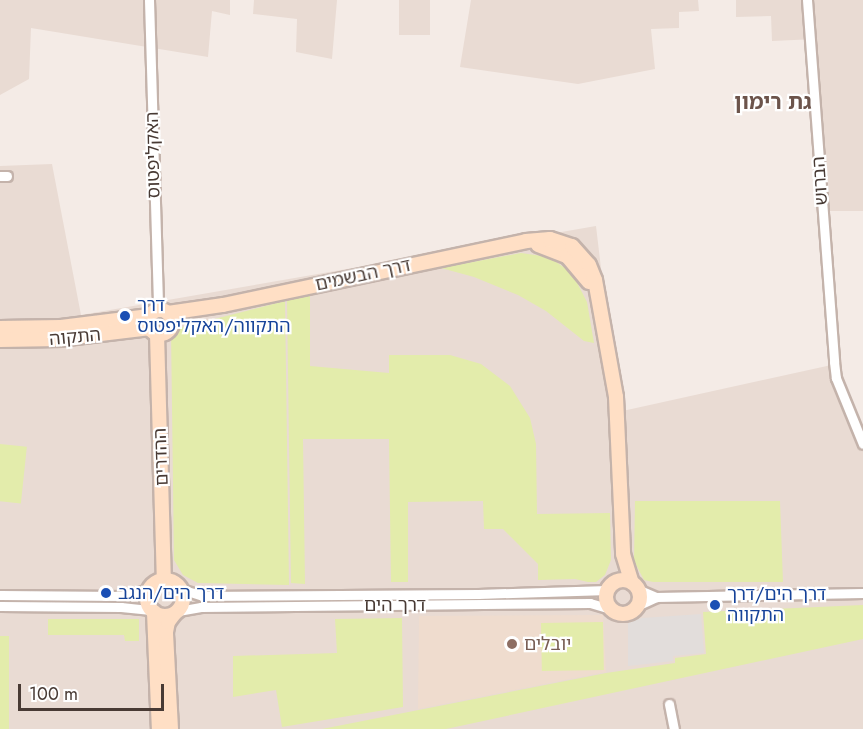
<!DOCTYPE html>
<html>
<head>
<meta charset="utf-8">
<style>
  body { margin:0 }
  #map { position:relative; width:863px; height:729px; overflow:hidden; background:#f4ebe6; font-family:Jost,"Noto Sans Hebrew",sans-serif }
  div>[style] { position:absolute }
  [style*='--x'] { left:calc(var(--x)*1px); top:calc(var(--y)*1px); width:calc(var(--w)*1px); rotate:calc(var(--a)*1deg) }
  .residential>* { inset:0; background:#e9dbd3; transform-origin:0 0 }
  .education>* { inset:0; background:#efdcce }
  .green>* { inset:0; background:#e3ecab; transform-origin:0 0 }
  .parking>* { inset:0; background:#e2dddb }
  .roads { filter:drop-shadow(2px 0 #c4b3ab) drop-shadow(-2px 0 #c4b3ab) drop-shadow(0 2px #c4b3ab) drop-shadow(0 -2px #c4b3ab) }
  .street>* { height:9px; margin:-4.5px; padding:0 4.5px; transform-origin:4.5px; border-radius:4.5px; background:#fff }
  .secondary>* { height:14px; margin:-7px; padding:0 7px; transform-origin:7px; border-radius:7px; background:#ffdfc5 }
  .secondary>.ring { margin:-7px; padding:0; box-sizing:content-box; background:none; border:14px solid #ffdfc5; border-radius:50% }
  .dots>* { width:16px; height:16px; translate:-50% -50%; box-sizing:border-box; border:3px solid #fff; border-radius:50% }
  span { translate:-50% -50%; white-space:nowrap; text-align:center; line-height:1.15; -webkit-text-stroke:4.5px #fff; paint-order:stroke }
  .street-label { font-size:18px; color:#483a34 }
  .transit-label { font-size:18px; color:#164399 }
  .left { translate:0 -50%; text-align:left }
  .education-label { font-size:18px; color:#785e54 }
  .quarter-label { font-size:21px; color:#6c544b; font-weight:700 }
  .scale { position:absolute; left:18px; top:684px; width:146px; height:27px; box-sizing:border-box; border:3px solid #483a34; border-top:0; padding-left:8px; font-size:18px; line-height:21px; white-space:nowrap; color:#483a34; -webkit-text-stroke:4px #fff; paint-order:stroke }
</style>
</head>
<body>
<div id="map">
  <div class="residential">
    <div style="clip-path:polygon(0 0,230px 0,230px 15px,212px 11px,208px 57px,31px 28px,29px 79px,0 95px)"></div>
    <div style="clip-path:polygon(254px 0,337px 0,332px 59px,296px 52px,297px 19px,253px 14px)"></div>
    <div style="left:399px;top:0;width:31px;height:35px"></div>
    <div style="clip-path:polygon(471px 0,698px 0,699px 11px,679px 12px,679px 28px,651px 29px,655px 69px,578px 84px,460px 67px)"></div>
    <div style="clip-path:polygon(736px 0,863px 0,863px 211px,830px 211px,816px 39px,772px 41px,771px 16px,736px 17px)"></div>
    <div style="clip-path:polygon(52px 164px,81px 315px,596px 226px,618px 412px,836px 364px,863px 430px,863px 729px,0 729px,0 166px)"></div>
  </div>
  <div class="education">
    <div style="clip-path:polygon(603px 615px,606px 672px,418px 709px,419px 616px)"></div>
  </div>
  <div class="green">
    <div style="clip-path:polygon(521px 253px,549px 257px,572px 273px,587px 302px,594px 343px,584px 341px,546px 311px,518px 295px,474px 277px,441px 268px)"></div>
    <div style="clip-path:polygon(310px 295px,310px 366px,389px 373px,389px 355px,450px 355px,481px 364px,510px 386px,530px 418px,536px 444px,537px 514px,610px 513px,611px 560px,605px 575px,596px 582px,588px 582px,575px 579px,538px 580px,538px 564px,503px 529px,484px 529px,483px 501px,408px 502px,408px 582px,391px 582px,389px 439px,303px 439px,305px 584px,291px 583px,287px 300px)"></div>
    <div style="clip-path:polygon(285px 301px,289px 585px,198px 583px,183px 575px,174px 560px,171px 330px)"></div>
    <div style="left:0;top:444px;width:27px;height:57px;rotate:6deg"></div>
    <div style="clip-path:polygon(635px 501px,780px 501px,783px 582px,653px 582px,644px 580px,634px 561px)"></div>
    <div style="clip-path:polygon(863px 605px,863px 639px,446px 729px,322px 729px,606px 673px,675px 663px,675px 658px,706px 654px,703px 612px)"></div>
    <div style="clip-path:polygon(402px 618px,403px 707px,282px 727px,276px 690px,233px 697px,233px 656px,337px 653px,335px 619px)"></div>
    <div style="clip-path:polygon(48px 619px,139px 619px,139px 641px,125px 641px,124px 635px,48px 635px)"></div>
    <div style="left:603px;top:622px;width:48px;height:62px;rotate:89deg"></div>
    <div style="left:0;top:636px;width:9px;height:93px"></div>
  </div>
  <div class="parking">
    <div style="clip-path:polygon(701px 614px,704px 653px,673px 656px,673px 661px,628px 666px,628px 623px,642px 618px)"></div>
  </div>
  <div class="roads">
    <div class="street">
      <div style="--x:149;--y:0;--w:310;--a:88.3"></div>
      <div style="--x:807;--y:0;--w:363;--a:85.7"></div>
      <div style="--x:834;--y:362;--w:16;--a:83"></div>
      <div style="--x:836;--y:378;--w:71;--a:67.8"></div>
      <div style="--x:0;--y:176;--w:7;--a:0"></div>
      <div style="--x:181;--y:589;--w:22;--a:18"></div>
      <div style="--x:202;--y:596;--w:276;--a:-0.4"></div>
      <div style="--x:478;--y:594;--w:130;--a:-1.8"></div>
      <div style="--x:637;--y:589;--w:21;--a:23"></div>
      <div style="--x:656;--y:597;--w:207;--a:-1.1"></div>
      <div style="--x:0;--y:595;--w:121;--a:0.5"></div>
      <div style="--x:121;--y:596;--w:28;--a:-13"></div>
      <div style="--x:0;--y:606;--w:121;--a:0.5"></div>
      <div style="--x:121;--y:607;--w:30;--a:6"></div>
      <div style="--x:637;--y:606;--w:21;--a:-25"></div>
      <div style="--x:178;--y:611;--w:23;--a:-10"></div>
      <div style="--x:201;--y:607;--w:389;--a:-0.6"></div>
      <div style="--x:590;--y:603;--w:22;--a:16"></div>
      <div style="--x:669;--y:704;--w:25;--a:79"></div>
    </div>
    <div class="secondary">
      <div style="--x:538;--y:245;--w:31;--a:21"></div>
      <div style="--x:567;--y:256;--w:34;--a:50"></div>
      <div class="ring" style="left:148px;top:310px;width:10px;height:10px"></div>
      <div style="--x:168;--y:313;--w:56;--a:-8.3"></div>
      <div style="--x:223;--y:305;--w:310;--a:-11.9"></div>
      <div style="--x:526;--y:241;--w:24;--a:-5"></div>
      <div style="--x:550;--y:239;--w:23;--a:18"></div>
      <div style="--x:572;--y:246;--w:25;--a:48"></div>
      <div style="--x:589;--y:265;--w:16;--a:68"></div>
      <div style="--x:595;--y:280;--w:119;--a:79.8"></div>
      <div style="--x:616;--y:397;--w:157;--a:87.4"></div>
      <div style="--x:623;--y:554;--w:30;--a:73"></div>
      <div style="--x:0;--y:328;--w:61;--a:-0.9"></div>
      <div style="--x:61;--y:327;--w:89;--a:-7.1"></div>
      <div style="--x:157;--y:334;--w:246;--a:88.4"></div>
      <div style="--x:0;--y:340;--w:60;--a:-1"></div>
      <div style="--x:60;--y:339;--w:90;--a:-7"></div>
      <div class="ring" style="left:147px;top:580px;width:22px;height:22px"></div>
      <div class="ring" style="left:606px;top:580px;width:20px;height:20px"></div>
      <div style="--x:154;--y:612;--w:117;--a:87.6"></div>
      <div style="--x:171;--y:729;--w:97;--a:-93"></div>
      <div style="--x:166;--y:632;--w:10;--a:-79"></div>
      <div style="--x:168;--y:622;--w:10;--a:-53"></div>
    </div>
  </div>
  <div class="dots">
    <div style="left:125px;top:316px;background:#1a4fb4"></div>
    <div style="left:106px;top:593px;background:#1a4fb4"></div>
    <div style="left:715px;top:605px;background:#1a4fb4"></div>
    <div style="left:512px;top:644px;background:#8d6e63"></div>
  </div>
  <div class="street-label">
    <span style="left:153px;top:155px;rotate:-91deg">האקליפטוס</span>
    <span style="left:820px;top:181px;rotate:-94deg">הברוש</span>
    <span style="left:363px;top:275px;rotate:-12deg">דרך הבשמים</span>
    <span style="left:75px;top:337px;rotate:-5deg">התקוה</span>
    <span style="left:161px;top:457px;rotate:-92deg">ההדרים</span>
    <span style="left:395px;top:605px">דרך הים</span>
  </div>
  <div class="transit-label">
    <span class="left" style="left:137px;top:316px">דרך<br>התקווה/האקליפטוס</span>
    <span class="left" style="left:118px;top:593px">דרך הים/הנגב</span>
    <span class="left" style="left:727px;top:605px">דרך הים/דרך<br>התקווה</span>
  </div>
  <div class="education-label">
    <span class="left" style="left:524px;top:644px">יובלים</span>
  </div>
  <div class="quarter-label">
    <span style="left:773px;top:102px">גת רימון</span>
  </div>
  <div class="scale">100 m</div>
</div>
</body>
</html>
